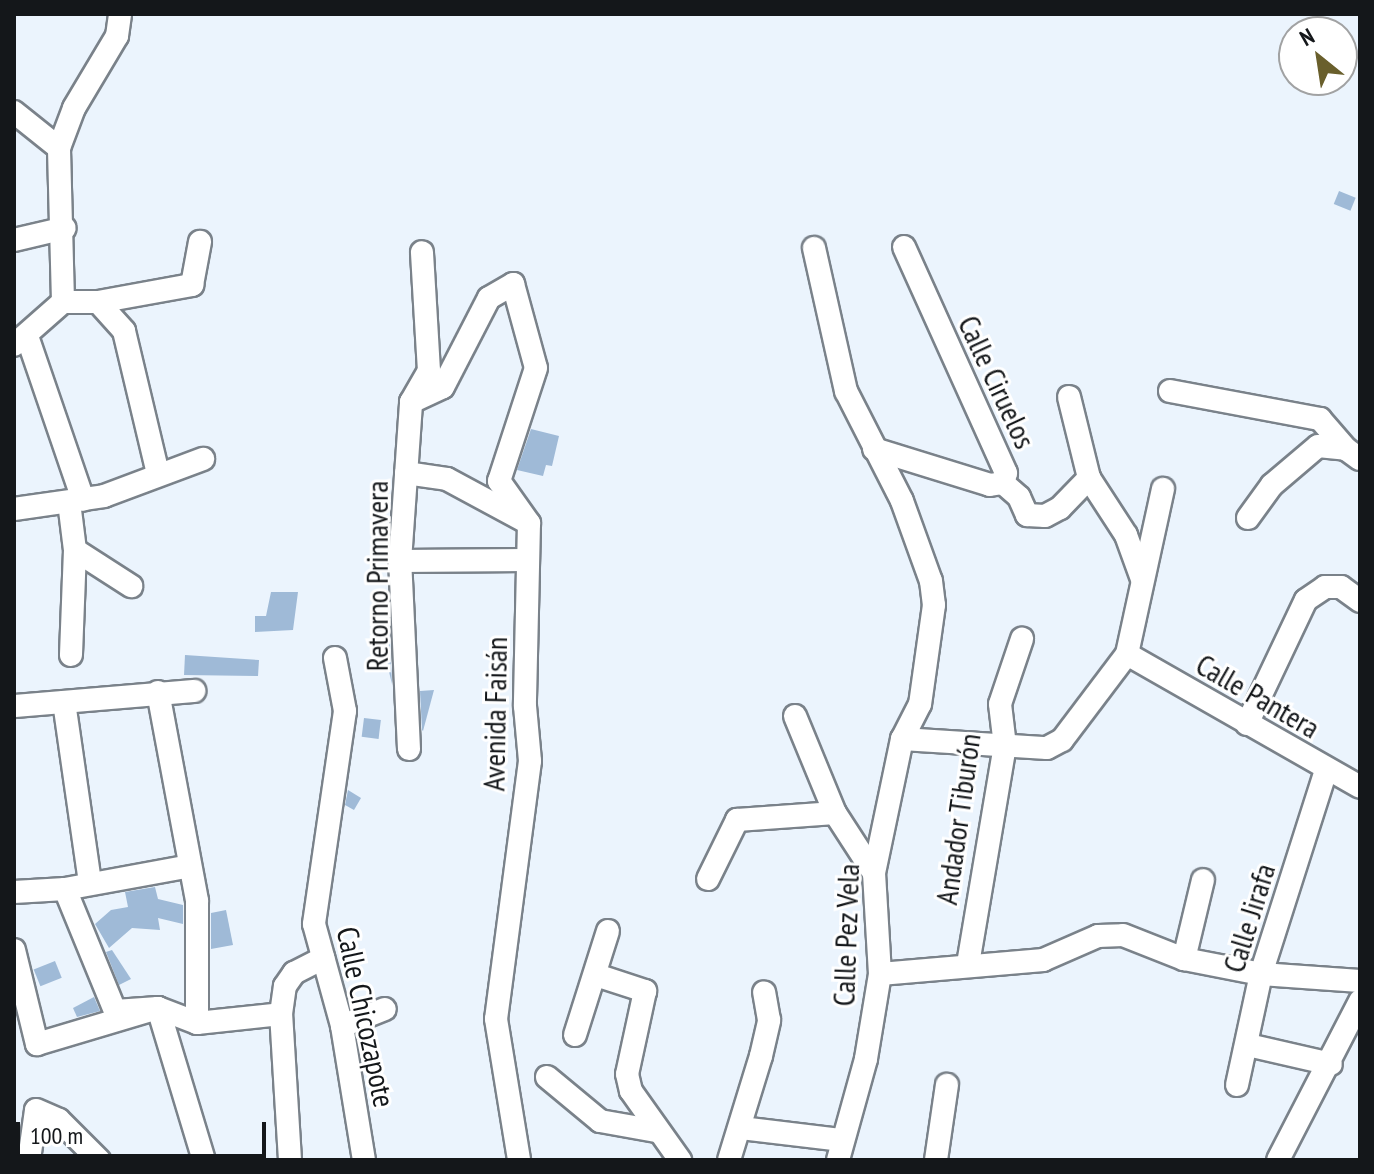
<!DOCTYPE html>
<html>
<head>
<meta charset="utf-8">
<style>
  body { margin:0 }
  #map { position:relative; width:1374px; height:1174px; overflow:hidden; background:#ebf4fd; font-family:"PT Sans Narrow",sans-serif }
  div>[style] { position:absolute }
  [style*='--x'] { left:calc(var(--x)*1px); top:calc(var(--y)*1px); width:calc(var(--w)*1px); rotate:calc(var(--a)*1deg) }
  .building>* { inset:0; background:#9fbad7; transform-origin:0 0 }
  .roads { filter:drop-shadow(2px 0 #7a828a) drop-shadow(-2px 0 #7a828a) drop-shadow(0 2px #7a828a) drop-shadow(0 -2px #7a828a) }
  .minor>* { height:22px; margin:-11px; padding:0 11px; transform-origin:11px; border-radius:11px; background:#fff }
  span { translate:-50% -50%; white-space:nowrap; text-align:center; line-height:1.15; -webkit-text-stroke:6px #fff; paint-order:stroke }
  .street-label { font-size:30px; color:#14171a }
  .frame { position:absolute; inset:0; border:16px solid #14171a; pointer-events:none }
  .north { position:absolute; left:1278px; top:16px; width:80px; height:80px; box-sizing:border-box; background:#fff; border:2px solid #a1a2a3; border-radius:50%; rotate:330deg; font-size:22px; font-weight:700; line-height:32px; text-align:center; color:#14171a }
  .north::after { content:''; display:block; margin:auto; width:28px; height:36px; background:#695f2c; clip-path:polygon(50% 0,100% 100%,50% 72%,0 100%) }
  .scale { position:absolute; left:16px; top:1122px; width:250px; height:36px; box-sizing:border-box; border:4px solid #14171a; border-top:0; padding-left:10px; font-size:24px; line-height:28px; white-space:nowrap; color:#14171a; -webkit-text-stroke:6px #fff; paint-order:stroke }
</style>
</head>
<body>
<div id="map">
  <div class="building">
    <div style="left:1339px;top:191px;width:18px;height:14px;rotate:22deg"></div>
    <div style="clip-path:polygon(531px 429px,559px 436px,552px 466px,546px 465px,543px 476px,517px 470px)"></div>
    <div style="clip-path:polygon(271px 592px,298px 592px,293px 630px,255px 632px,255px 616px,266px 616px)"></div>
    <div style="clip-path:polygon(389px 624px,392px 684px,378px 627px)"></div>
    <div style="clip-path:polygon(185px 655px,259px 660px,258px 676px,184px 675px)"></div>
    <div style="clip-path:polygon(434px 690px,423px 731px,422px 730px,420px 691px)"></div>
    <div style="left:364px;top:718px;width:17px;height:19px;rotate:7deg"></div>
    <div style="clip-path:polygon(348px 790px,361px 798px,354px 810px,345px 805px)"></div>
    <div style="clip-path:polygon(155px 887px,158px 899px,183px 905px,183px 924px,158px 918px,160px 930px,132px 928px,109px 948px,95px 924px,111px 910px,128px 907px,125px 892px)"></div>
    <div style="clip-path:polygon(226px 910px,233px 945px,211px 949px,211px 913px)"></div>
    <div style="clip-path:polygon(112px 950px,131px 979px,119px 985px,106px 952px)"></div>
    <div style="left:55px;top:961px;width:18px;height:23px;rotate:68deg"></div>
    <div style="clip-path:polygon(94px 997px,100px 1011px,77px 1017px,73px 1008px)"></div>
  </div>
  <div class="roads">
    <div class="minor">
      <div style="--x:14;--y:112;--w:58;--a:38.7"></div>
      <div style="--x:14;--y:240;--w:52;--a:-13.2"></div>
      <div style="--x:904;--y:247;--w:248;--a:65.7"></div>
      <div style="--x:1006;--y:473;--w:10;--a:107"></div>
      <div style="--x:814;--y:248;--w:147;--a:77.4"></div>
      <div style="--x:846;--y:391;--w:123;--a:63"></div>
      <div style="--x:902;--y:501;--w:85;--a:70.1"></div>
      <div style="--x:931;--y:581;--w:24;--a:83"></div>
      <div style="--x:934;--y:605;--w:100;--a:98"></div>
      <div style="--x:920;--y:704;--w:39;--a:117"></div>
      <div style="--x:902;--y:739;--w:137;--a:101.8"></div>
      <div style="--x:874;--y:873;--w:101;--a:86.6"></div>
      <div style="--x:880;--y:974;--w:86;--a:99.4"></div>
      <div style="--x:866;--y:1059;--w:105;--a:105.5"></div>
      <div style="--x:63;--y:302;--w:35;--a:0"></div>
      <div style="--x:98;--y:302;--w:96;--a:-10.3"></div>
      <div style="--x:192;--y:285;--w:44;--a:-79.5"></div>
      <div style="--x:98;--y:302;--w:39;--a:48"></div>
      <div style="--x:124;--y:331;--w:147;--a:76.6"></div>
      <div style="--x:27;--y:336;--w:173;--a:71.1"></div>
      <div style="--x:14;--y:345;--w:65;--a:-41.3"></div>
      <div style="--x:63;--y:302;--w:154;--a:-91.5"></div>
      <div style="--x:59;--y:148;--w:43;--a:-69.4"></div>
      <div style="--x:74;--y:108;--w:84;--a:-59.2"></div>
      <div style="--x:117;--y:36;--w:22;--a:-82"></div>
      <div style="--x:1170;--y:391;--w:153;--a:10.6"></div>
      <div style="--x:1320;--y:419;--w:40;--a:49"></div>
      <div style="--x:1069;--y:397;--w:83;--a:76.1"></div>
      <div style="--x:1089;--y:478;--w:68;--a:57"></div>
      <div style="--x:1126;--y:535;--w:47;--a:70"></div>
      <div style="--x:411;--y:402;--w:35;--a:-25"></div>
      <div style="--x:443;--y:387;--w:100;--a:-62.7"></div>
      <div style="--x:489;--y:298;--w:28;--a:-30"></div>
      <div style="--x:513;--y:284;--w:87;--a:74.7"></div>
      <div style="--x:536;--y:368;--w:119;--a:108.1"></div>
      <div style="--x:499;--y:481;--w:52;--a:54.5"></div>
      <div style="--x:529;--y:523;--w:183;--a:91.3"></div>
      <div style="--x:525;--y:706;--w:55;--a:84.8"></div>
      <div style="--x:530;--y:761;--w:260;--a:97.5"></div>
      <div style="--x:496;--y:1019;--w:143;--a:80.7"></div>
      <div style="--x:874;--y:449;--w:121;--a:17.2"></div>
      <div style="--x:990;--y:485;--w:13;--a:-9"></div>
      <div style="--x:1003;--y:483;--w:21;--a:41"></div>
      <div style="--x:1019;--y:497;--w:20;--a:66"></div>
      <div style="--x:1027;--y:515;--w:18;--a:3"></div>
      <div style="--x:1045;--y:516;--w:17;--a:-28"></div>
      <div style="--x:1060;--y:508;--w:42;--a:-46"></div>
      <div style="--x:406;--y:473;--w:41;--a:8.3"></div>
      <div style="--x:447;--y:479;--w:89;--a:28.3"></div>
      <div style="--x:69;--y:502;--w:48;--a:82.9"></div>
      <div style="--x:75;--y:550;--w:105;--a:92.2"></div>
      <div style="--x:14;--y:509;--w:91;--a:-8.2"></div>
      <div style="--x:104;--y:496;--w:106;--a:-20.5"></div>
      <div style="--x:1248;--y:518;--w:41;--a:-54"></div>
      <div style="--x:1272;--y:485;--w:60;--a:-40.3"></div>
      <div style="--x:1318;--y:446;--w:28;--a:6"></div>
      <div style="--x:1346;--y:449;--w:17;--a:36"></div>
      <div style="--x:75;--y:550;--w:67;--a:32.7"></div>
      <div style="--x:400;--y:561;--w:127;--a:-0.5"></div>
      <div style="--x:1127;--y:654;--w:268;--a:29.7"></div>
      <div style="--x:335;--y:658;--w:54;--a:79.3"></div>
      <div style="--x:345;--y:711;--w:215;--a:98.3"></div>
      <div style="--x:314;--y:924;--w:106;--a:74.6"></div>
      <div style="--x:342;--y:1026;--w:136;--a:80.7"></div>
      <div style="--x:158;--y:692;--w:213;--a:79.4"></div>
      <div style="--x:197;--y:901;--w:122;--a:90"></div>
      <div style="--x:64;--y:702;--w:183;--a:81.8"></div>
      <div style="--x:14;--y:706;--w:181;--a:-4.8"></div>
      <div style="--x:795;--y:716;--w:105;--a:67.6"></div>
      <div style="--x:835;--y:813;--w:72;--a:57"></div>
      <div style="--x:1247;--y:724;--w:137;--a:-64.6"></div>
      <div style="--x:1306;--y:600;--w:23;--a:-34"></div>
      <div style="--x:1325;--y:587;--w:16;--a:0"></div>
      <div style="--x:1341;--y:587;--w:24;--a:36"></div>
      <div style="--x:902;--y:739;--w:145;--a:3.6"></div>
      <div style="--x:1047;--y:748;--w:17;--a:-28"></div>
      <div style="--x:1062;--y:740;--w:108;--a:-52.9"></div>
      <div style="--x:1127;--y:654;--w:169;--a:-77.7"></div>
      <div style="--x:409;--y:749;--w:188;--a:-92.7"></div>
      <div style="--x:400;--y:561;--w:159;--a:-86"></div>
      <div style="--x:411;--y:402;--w:36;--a:-60"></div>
      <div style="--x:429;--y:371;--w:119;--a:-93.4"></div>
      <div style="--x:708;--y:879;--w:66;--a:-63.8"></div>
      <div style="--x:737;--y:820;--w:98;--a:-4.1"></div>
      <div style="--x:65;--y:889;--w:132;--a:67.7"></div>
      <div style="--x:115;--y:1011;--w:43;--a:-4"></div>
      <div style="--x:158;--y:1008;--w:159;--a:73.2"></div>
      <div style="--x:14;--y:892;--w:51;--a:-3.4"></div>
      <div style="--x:65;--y:889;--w:127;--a:-10.4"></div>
      <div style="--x:14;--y:950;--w:97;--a:76.3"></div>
      <div style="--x:37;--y:1044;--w:126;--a:-16.6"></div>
      <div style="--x:158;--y:1008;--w:42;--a:21"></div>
      <div style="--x:197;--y:1023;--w:84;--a:-6.1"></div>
      <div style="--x:1184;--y:959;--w:81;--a:-76.5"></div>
      <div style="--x:968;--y:964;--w:221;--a:-80.4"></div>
      <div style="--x:1005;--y:746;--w:42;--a:-96.8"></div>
      <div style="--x:1000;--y:704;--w:69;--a:-71.3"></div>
      <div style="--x:880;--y:974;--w:164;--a:-4.9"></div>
      <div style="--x:1043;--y:960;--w:60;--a:-23.6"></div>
      <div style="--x:1098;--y:936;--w:25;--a:-2"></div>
      <div style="--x:1123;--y:935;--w:66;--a:21.5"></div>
      <div style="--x:1184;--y:959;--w:78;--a:11"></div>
      <div style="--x:1261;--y:974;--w:99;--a:4"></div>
      <div style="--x:596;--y:975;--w:52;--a:18.1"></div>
      <div style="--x:645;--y:991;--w:85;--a:102.2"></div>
      <div style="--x:627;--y:1074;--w:17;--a:77"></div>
      <div style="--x:631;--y:1091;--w:85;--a:54.6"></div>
      <div style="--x:342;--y:1026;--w:46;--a:-21.6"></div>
      <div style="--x:575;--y:1035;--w:109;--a:-72.4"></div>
      <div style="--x:1248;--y:1045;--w:85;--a:12.9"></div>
      <div style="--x:547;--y:1077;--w:69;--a:39.7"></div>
      <div style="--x:600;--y:1121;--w:58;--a:10"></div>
      <div style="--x:1237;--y:1085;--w:114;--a:-77.8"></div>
      <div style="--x:1261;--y:974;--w:214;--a:-72.3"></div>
      <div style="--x:741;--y:1128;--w:102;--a:6.8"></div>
      <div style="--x:29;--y:1160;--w:50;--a:-82"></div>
      <div style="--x:36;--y:1110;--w:25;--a:23"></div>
      <div style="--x:59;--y:1120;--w:57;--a:45"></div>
      <div style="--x:290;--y:1160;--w:146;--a:-93.5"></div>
      <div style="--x:281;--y:1014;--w:28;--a:-82"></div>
      <div style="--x:285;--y:986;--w:16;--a:-55"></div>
      <div style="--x:294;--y:973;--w:33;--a:-27"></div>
      <div style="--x:729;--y:1160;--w:109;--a:-72.9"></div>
      <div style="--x:761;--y:1056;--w:37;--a:-77"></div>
      <div style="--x:769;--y:1020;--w:28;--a:-100"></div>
      <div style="--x:936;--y:1160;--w:76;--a:-81.7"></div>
      <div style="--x:1278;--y:1160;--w:179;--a:-62.7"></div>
    </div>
  </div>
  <div class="street-label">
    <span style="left:997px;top:382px;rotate:65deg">Calle Ciruelos</span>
    <span style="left:377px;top:576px;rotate:-90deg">Retorno Primavera</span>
    <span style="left:1258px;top:696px;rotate:30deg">Calle Pantera</span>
    <span style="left:495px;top:714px;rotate:-89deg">Avenida Faisán</span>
    <span style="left:958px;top:819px;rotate:-82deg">Andador Tiburón</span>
    <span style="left:1249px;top:918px;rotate:-73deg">Calle Jirafa</span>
    <span style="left:846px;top:935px;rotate:-88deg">Calle Pez Vela</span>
    <span style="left:366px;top:1017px;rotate:78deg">Calle Chicozapote</span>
  </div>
  <div class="frame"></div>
  <div class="north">N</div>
  <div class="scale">100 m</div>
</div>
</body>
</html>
